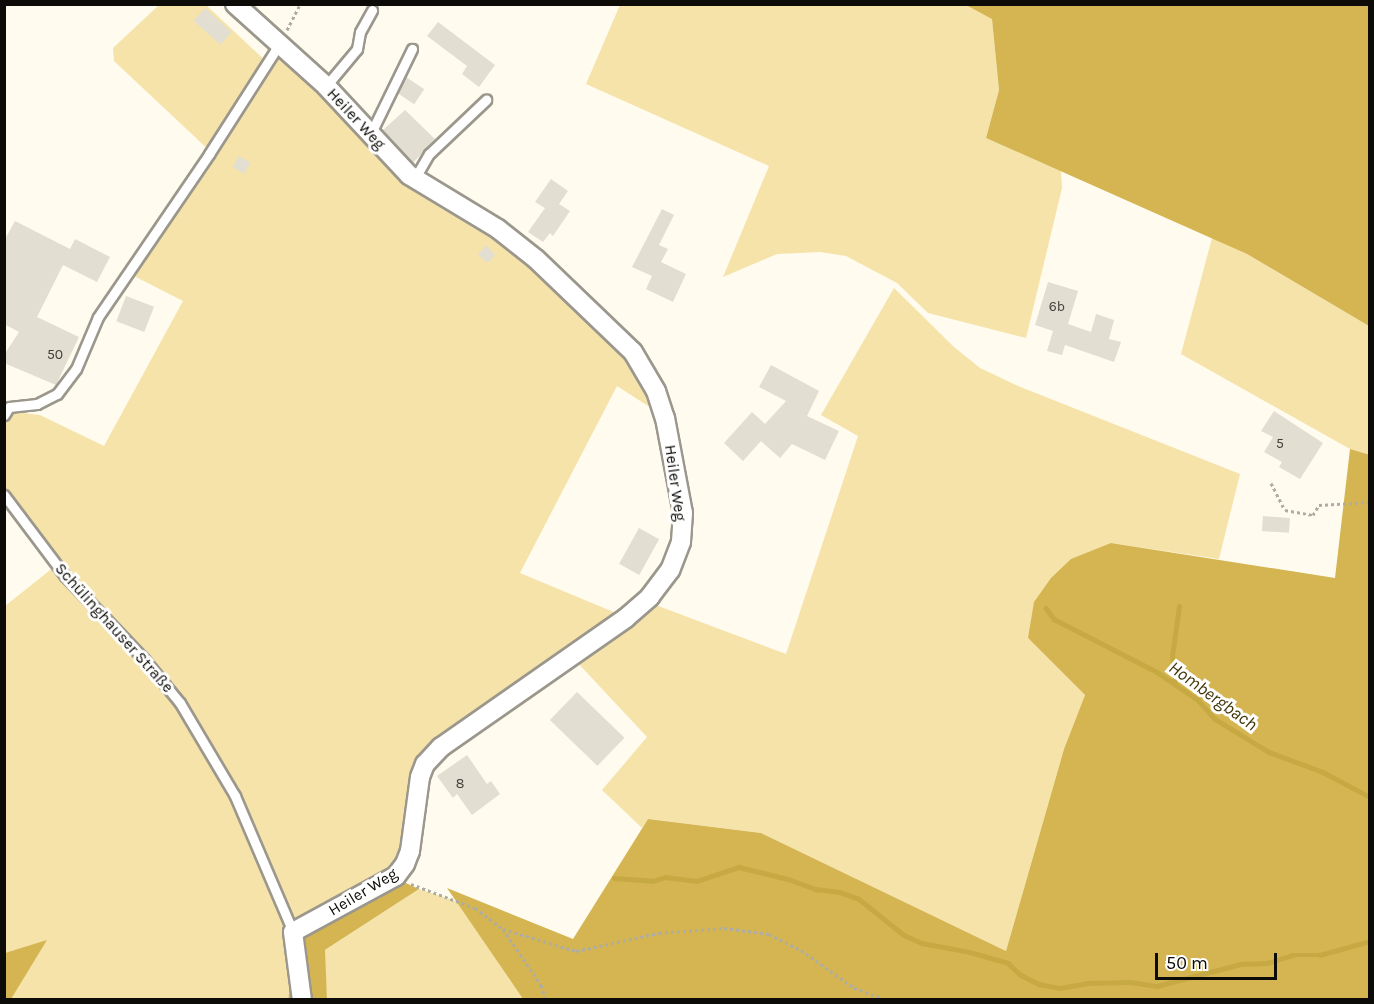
<!DOCTYPE html>
<html>
<head>
<meta charset="utf-8">
<style>
  body { margin:0 }
  #map { position:relative; width:1374px; height:1004px; overflow:hidden; background:#fffbee; font-family:Karla,sans-serif }
  div>[style] { position:absolute }
  [style*='--x'] { left:calc(var(--x)*1px); top:calc(var(--y)*1px); width:calc(var(--w)*1px); rotate:calc(var(--a)*1deg) }
  .green>* { inset:0; background:#f6e3aa }
  .forest>* { inset:0; background:#d4b551 }
  .stream>* { height:4.5px; margin:-2.25px; padding:0 2.25px; transform-origin:2.25px; border-radius:2.25px; background:#c7a943 }
  .building>* { inset:0; background:#e2ded2; transform-origin:0 0 }
  .path>* { height:3px; margin-top:-1.5px; transform-origin:0; background:repeating-linear-gradient(90deg,#afaca2 0 3px,transparent 0 6px) }
  .roads { filter:drop-shadow(2px 0 #9b978c) drop-shadow(-2px 0 #9b978c) drop-shadow(0 2px #9b978c) drop-shadow(0 -2px #9b978c) }
  .service>* { height:9px; margin:-4.5px; padding:0 4.5px; transform-origin:4.5px; border-radius:4.5px; background:#fff }
  .minor>* { height:18px; margin:-9px; padding:0 9px; transform-origin:9px; border-radius:9px; background:#fff }
  span { translate:-50% -50%; white-space:nowrap; text-align:center; line-height:1.15; -webkit-text-stroke:6px #fff; paint-order:stroke }
  .number-label { font-size:14px; color:#42403a }
  .number-label span { -webkit-text-stroke-width:0 }
  .street-label { font-size:16px; color:#0c0b07 }
  .water-label { font-size:18px; color:#413508; font-style:italic }
  .frame { position:absolute; inset:0; border:6px solid #0c0b07; pointer-events:none }
  .scale { position:absolute; left:1155px; top:953px; width:122px; height:27px; box-sizing:border-box; border:3px solid #0c0b07; border-top:0; padding-left:8px; font-size:18px; line-height:21px; white-space:nowrap; color:#0c0b07; -webkit-text-stroke:4px #fff; paint-order:stroke }
</style>
</head>
<body>
<div id="map">
  <div class="green">
    <div style="clip-path:polygon(966px 4px,992px 18px,999px 90px,986px 138px,1061px 171px,1062px 188px,1026px 338px,928px 313px,897px 283px,846px 256px,820px 252px,777px 254px,723px 277px,769px 166px,586px 84px,620px 5px)"></div>
    <div style="clip-path:polygon(159px 5px,206px 5px,272px 67px,283px 52px,363px 134px,495px 232px,629px 354px,659px 413px,617px 386px,520px 573px,623px 616px,439px 743px,393px 874px,293px 926px,239px 794px,182px 702px,67px 575px,5px 490px,5px 422px,14px 412px,40px 415px,104px 446px,183px 301px,132px 275px,212px 153px,114px 61px,113px 48px)"></div>
    <div style="clip-path:polygon(1212px 238px,1247px 254px,1369px 326px,1369px 455px,1350px 449px,1181px 354px)"></div>
    <div style="clip-path:polygon(894px 288px,954px 347px,980px 368px,1018px 386px,1240px 474px,1219px 559px,1111px 543px,1028px 638px,1085px 695px,1064px 749px,1006px 951px,761px 833px,648px 819px,642px 828px,602px 790px,647px 737px,575px 660px,653px 604px,786px 654px,858px 436px,821px 415px)"></div>
    <div style="clip-path:polygon(54px 567px,142px 663px,177px 706px,233px 798px,288px 931px,294px 962px,288px 1000px,5px 999px,4px 970px,47px 941px,5px 953px,5px 606px)"></div>
    <div style="clip-path:polygon(419px 889px,456px 901px,523px 999px,327px 999px,324px 951px)"></div>
  </div>
  <div class="forest">
    <div style="clip-path:polygon(966px 5px,1369px 5px,1369px 326px,1247px 254px,986px 138px,999px 90px,992px 19px)"></div>
    <div style="clip-path:polygon(1350px 449px,1370px 455px,1369px 999px,523px 999px,447px 888px,573px 939px,648px 819px,761px 833px,1006px 951px,1064px 749px,1085px 695px,1028px 638px,1034px 602px,1051px 578px,1071px 559px,1111px 543px,1335px 578px)"></div>
    <div style="clip-path:polygon(395px 878px,419px 889px,325px 950px,327px 999px,288px 1000px,294px 962px,294px 929px)"></div>
    <div style="clip-path:polygon(47px 940px,11px 999px,5px 999px,5px 953px)"></div>
  </div>
  <div class="stream">
    <div style="--x:1046;--y:608;--w:14;--a:54"></div>
    <div style="--x:1054;--y:619;--w:116;--a:27.2"></div>
    <div style="--x:1157;--y:672;--w:50;--a:34.3"></div>
    <div style="--x:1198;--y:700;--w:25;--a:48"></div>
    <div style="--x:1215;--y:719;--w:63;--a:31.4"></div>
    <div style="--x:1269;--y:752;--w:58;--a:20.3"></div>
    <div style="--x:1323;--y:772;--w:53;--a:28"></div>
    <div style="--x:1175;--y:683;--w:27;--a:-96"></div>
    <div style="--x:1172;--y:656;--w:50;--a:-82"></div>
    <div style="--x:614;--y:878;--w:39;--a:4"></div>
    <div style="--x:653;--y:881;--w:13;--a:-18"></div>
    <div style="--x:665;--y:877;--w:32;--a:7"></div>
    <div style="--x:697;--y:881;--w:44;--a:-18.4"></div>
    <div style="--x:739;--y:867;--w:50;--a:13.8"></div>
    <div style="--x:788;--y:879;--w:30;--a:20"></div>
    <div style="--x:816;--y:889;--w:23;--a:7"></div>
    <div style="--x:839;--y:892;--w:21;--a:19"></div>
    <div style="--x:859;--y:899;--w:58;--a:38.7"></div>
    <div style="--x:904;--y:935;--w:20;--a:24"></div>
    <div style="--x:922;--y:943;--w:49;--a:10.6"></div>
    <div style="--x:970;--y:952;--w:40;--a:16"></div>
    <div style="--x:1008;--y:963;--w:18;--a:43"></div>
    <div style="--x:1021;--y:975;--w:20;--a:27"></div>
    <div style="--x:1039;--y:984;--w:21;--a:11"></div>
    <div style="--x:1060;--y:988;--w:27;--a:-10"></div>
    <div style="--x:1087;--y:983;--w:44;--a:-1.3"></div>
    <div style="--x:1131;--y:982;--w:26;--a:9"></div>
    <div style="--x:1157;--y:986;--w:87;--a:-14.7"></div>
    <div style="--x:1241;--y:964;--w:26;--a:-2"></div>
    <div style="--x:1267;--y:963;--w:27;--a:-17"></div>
    <div style="--x:1293;--y:955;--w:27;--a:0"></div>
    <div style="--x:1320;--y:955;--w:52;--a:-15.6"></div>
  </div>
  <div class="building">
    <div style="left:205px;top:8px;width:36px;height:17px;rotate:42deg"></div>
    <div style="clip-path:polygon(438px 22px,495px 65px,479px 87px,462px 74px,467px 66px,427px 36px)"></div>
    <div style="left:406px;top:77px;width:22px;height:18px;rotate:34deg"></div>
    <div style="clip-path:polygon(405px 110px,435px 139px,413px 163px,383px 130px)"></div>
    <div style="left:239px;top:156px;width:13px;height:13px;rotate:29deg"></div>
    <div style="clip-path:polygon(551px 179px,568px 191px,559px 204px,570px 211px,553px 236px,550px 233px,543px 242px,528px 232px,545px 208px,535px 202px)"></div>
    <div style="clip-path:polygon(662px 209px,674px 215px,659px 245px,668px 249px,661px 262px,686px 274px,673px 302px,646px 289px,652px 276px,632px 267px)"></div>
    <div style="clip-path:polygon(15px 221px,70px 249px,75px 239px,110px 257px,97px 282px,63px 265px,37px 317px,79px 337px,56px 385px,4px 363px,4px 355px,19px 332px,4px 324px,4px 241px)"></div>
    <div style="clip-path:polygon(486px 245px,495px 255px,488px 263px,478px 255px)"></div>
    <div style="clip-path:polygon(1048px 282px,1078px 291px,1068px 324px,1091px 332px,1096px 314px,1114px 320px,1109px 339px,1121px 342px,1114px 362px,1065px 345px,1062px 355px,1047px 351px,1053px 331px,1035px 325px)"></div>
    <div style="left:126px;top:296px;width:30px;height:27px;rotate:21deg"></div>
    <div style="clip-path:polygon(771px 365px,819px 391px,807px 416px,839px 431px,825px 460px,792px 444px,780px 458px,761px 441px,743px 461px,724px 443px,752px 412px,765px 424px,786px 401px,759px 387px)"></div>
    <div style="clip-path:polygon(1274px 411px,1323px 443px,1300px 479px,1279px 467px,1282px 462px,1264px 452px,1273px 437px,1261px 431px)"></div>
    <div style="left:1263px;top:516px;width:27px;height:15px;rotate:4deg"></div>
    <div style="left:639px;top:528px;width:23px;height:41px;rotate:29deg"></div>
    <div style="left:577px;top:692px;width:66px;height:39px;rotate:44deg"></div>
    <div style="clip-path:polygon(467px 755px,487px 784px,491px 781px,500px 794px,472px 815px,457px 794px,453px 798px,437px 776px)"></div>
  </div>
  <div class="path">
    <div style="--x:1362;--y:4;--w:9;--a:27"></div>
    <div style="--x:287;--y:30;--w:29;--a:-63"></div>
    <div style="--x:1271;--y:483;--w:30;--a:63"></div>
    <div style="--x:1285;--y:510;--w:28;--a:10"></div>
    <div style="--x:1313;--y:515;--w:12;--a:-59"></div>
    <div style="--x:1319;--y:505;--w:51;--a:-3.4"></div>
    <div style="--x:411;--y:884;--w:68;--a:20.6"></div>
    <div style="--x:475;--y:908;--w:35;--a:37"></div>
    <div style="--x:503;--y:929;--w:68;--a:55.8"></div>
    <div style="--x:541;--y:985;--w:16;--a:72"></div>
    <div style="--x:503;--y:929;--w:76;--a:16.8"></div>
    <div style="--x:576;--y:951;--w:85;--a:-12.2"></div>
    <div style="--x:659;--y:933;--w:65;--a:-4.4"></div>
    <div style="--x:724;--y:928;--w:45;--a:7.6"></div>
    <div style="--x:769;--y:934;--w:36;--a:27"></div>
    <div style="--x:801;--y:950;--w:65;--a:35.6"></div>
    <div style="--x:854;--y:988;--w:35;--a:20"></div>
  </div>
  <div class="roads">
    <div class="service">
      <div style="--x:326;--y:86;--w:48;--a:-50"></div>
      <div style="--x:357;--y:49;--w:17;--a:-80"></div>
      <div style="--x:360;--y:32;--w:25;--a:-61"></div>
      <div style="--x:370;--y:135;--w:96;--a:-64"></div>
      <div style="--x:415;--y:178;--w:28;--a:-60"></div>
      <div style="--x:429;--y:154;--w:79;--a:-43.5"></div>
      <div style="--x:4;--y:415;--w:9;--a:-58"></div>
      <div style="--x:9;--y:407;--w:28;--a:-6"></div>
      <div style="--x:37;--y:404;--w:22;--a:-27"></div>
      <div style="--x:57;--y:394;--w:31;--a:-53"></div>
      <div style="--x:76;--y:369;--w:56;--a:-67.1"></div>
      <div style="--x:98;--y:317;--w:197;--a:-55.7"></div>
      <div style="--x:209;--y:154;--w:128;--a:-57.4"></div>
      <div style="--x:4;--y:495;--w:101;--a:53"></div>
      <div style="--x:65;--y:576;--w:115;--a:46.4"></div>
      <div style="--x:144;--y:659;--w:57;--a:50.7"></div>
      <div style="--x:180;--y:703;--w:108;--a:59.4"></div>
      <div style="--x:235;--y:796;--w:148;--a:66.9"></div>
    </div>
    <div class="minor">
      <div style="--x:235;--y:4;--w:122;--a:42"></div>
      <div style="--x:326;--y:86;--w:122;--a:47"></div>
      <div style="--x:409;--y:175;--w:104;--a:31.2"></div>
      <div style="--x:498;--y:229;--w:48;--a:38.3"></div>
      <div style="--x:536;--y:259;--w:134;--a:43.8"></div>
      <div style="--x:633;--y:352;--w:45;--a:59.5"></div>
      <div style="--x:656;--y:391;--w:28;--a:72"></div>
      <div style="--x:665;--y:418;--w:97;--a:79.3"></div>
      <div style="--x:683;--y:513;--w:29;--a:94"></div>
      <div style="--x:681;--y:542;--w:30;--a:111"></div>
      <div style="--x:670;--y:570;--w:34;--a:127"></div>
      <div style="--x:650;--y:597;--w:32;--a:139"></div>
      <div style="--x:626;--y:618;--w:226;--a:145.1"></div>
      <div style="--x:441;--y:747;--w:23;--a:133"></div>
      <div style="--x:425;--y:764;--w:14;--a:111"></div>
      <div style="--x:420;--y:777;--w:75;--a:97.7"></div>
      <div style="--x:410;--y:851;--w:14;--a:111"></div>
      <div style="--x:405;--y:864;--w:15;--a:127"></div>
      <div style="--x:396;--y:876;--w:117;--a:151.5"></div>
      <div style="--x:293;--y:932;--w:69;--a:82.5"></div>
    </div>
  </div>
  <div class="number-label">
    <span style="left:1057px;top:307px">6b</span>
    <span style="left:55px;top:355px">50</span>
    <span style="left:1280px;top:444px">5</span>
    <span style="left:460px;top:784px">8</span>
  </div>
  <div class="street-label">
    <span style="left:356px;top:119px;rotate:47deg">Heiler Weg</span>
    <span style="left:675px;top:483px;rotate:82deg">Heiler Weg</span>
    <span style="left:114px;top:628px;rotate:48deg">Schülinghauser Straße</span>
    <span style="left:363px;top:892px;rotate:-31deg">Heiler Weg</span>
  </div>
  <div class="water-label">
    <span style="left:1213px;top:696px;rotate:36deg">Hombergbach</span>
  </div>
  <div class="frame"></div>
  <div class="scale">50 m</div>
</div>
</body>
</html>
